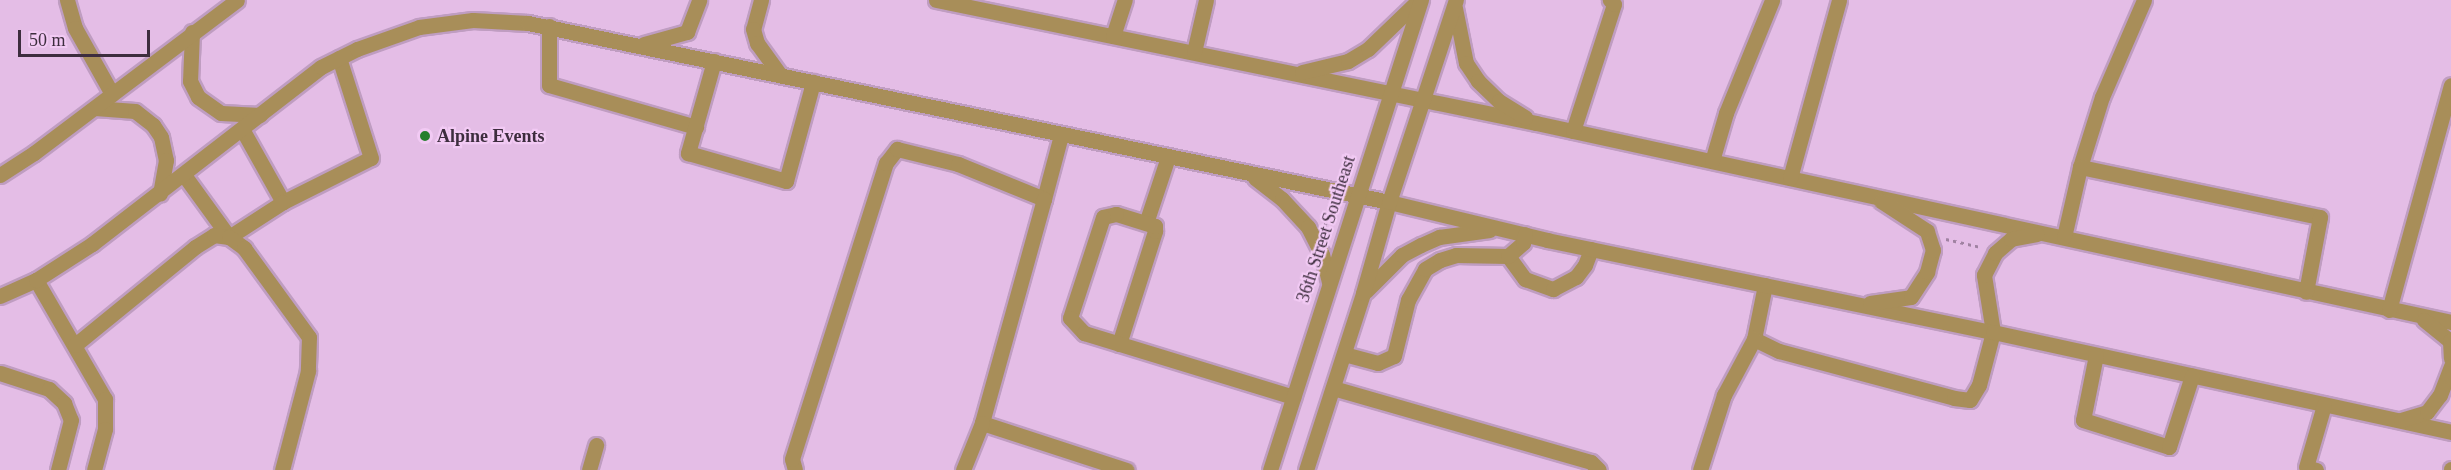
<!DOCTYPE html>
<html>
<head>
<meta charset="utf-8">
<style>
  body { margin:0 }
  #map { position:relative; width:2451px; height:470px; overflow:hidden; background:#e4bde6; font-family:Georgia,serif }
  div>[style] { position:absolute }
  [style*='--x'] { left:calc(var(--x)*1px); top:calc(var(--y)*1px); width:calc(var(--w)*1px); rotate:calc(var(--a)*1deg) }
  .path>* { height:3px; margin-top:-1.5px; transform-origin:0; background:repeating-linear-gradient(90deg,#a082a2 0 3px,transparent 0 7.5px) }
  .roads { filter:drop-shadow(2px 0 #bf9dc1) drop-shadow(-2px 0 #bf9dc1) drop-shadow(0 2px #bf9dc1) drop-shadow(0 -2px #bf9dc1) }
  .minor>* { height:15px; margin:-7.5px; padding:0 7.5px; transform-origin:7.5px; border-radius:7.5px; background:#a88e59 }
  .dots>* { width:16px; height:16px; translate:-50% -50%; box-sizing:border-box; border:3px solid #f2caf4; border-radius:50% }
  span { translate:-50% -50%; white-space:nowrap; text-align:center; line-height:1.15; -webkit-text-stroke:4.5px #f2caf4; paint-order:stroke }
  .poi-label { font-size:18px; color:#3d2d3e; font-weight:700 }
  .left { translate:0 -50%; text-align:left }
  .street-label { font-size:18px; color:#3d2d3e }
  .scale { position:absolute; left:18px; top:30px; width:132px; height:27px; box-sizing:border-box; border:3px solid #3d2d3e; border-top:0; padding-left:8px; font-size:18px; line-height:21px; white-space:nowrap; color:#3d2d3e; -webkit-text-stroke:4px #f2caf4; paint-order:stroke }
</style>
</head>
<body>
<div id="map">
  <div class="path">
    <div style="--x:1325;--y:226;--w:19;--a:-74"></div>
    <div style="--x:1946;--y:239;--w:35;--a:13"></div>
  </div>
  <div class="roads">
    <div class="minor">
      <div style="--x:67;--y:0;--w:29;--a:74"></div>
      <div style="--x:75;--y:28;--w:76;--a:60.7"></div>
      <div style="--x:761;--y:0;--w:30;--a:105"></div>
      <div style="--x:753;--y:29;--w:15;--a:74"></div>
      <div style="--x:757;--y:43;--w:39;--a:54"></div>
      <div style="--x:936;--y:0;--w:612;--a:11.59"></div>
      <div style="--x:1536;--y:123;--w:936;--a:12.27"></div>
      <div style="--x:1455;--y:8;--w:56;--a:78.7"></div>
      <div style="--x:1466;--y:63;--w:22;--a:56"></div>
      <div style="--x:1478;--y:81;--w:29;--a:44"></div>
      <div style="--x:1499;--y:101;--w:31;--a:32"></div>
      <div style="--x:549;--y:26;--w:59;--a:90"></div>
      <div style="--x:549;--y:85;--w:153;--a:15.9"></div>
      <div style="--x:192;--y:32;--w:49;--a:92.3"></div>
      <div style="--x:190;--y:81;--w:18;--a:63"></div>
      <div style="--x:198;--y:97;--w:28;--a:35"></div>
      <div style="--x:221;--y:113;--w:39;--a:3"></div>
      <div style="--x:1113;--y:36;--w:38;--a:-72"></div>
      <div style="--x:644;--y:44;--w:45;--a:-15.6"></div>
      <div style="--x:687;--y:32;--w:34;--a:-69"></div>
      <div style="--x:1194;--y:52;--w:53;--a:-77"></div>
      <div style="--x:714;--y:61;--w:96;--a:105.8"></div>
      <div style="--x:688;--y:153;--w:102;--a:15.9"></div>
      <div style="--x:786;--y:181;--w:103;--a:-74.7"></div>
      <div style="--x:1302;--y:72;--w:47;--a:-13.4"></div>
      <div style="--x:1348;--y:61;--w:23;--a:-31"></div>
      <div style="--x:1368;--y:49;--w:71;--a:-43.9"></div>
      <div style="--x:95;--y:108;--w:40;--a:4.3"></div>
      <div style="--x:135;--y:111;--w:23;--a:38"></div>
      <div style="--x:153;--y:125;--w:14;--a:56"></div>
      <div style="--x:161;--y:137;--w:24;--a:78"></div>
      <div style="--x:166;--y:160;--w:34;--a:100"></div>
      <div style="--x:242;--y:129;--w:84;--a:60.7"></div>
      <div style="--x:283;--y:202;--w:98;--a:-26.6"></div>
      <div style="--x:371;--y:158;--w:105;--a:-107.7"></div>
      <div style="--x:1573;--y:131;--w:133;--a:-72.1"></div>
      <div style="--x:1614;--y:4;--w:6;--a:-135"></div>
      <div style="--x:1712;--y:161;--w:50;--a:-73.7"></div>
      <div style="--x:1726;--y:113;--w:122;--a:-67.8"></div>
      <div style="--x:2080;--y:167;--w:73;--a:-72.6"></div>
      <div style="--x:2102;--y:97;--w:106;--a:-66.6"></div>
      <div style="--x:0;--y:175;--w:40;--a:-32.9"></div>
      <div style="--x:34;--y:153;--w:254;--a:-37"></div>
      <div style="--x:184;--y:175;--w:77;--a:54"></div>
      <div style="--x:229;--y:237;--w:64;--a:-32.9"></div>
      <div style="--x:1255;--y:178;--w:34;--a:38"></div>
      <div style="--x:1282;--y:199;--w:38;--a:47"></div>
      <div style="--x:1308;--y:227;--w:30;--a:63"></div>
      <div style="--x:1322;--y:254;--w:29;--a:76"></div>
      <div style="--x:1790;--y:178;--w:185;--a:-74.6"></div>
      <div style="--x:1044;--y:199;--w:66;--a:-75.1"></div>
      <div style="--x:1146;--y:223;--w:70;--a:-71.6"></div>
      <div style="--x:2064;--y:237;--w:72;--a:-77.1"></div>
      <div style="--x:2080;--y:167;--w:245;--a:11.8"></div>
      <div style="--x:2320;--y:217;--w:76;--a:100.6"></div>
      <div style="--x:1508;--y:256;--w:29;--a:54"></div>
      <div style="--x:1525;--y:279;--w:30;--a:20"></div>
      <div style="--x:1553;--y:289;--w:26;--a:-28"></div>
      <div style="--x:1576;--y:277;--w:15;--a:-53"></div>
      <div style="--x:1585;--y:265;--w:17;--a:-69"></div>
      <div style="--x:36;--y:280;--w:138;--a:59.9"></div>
      <div style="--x:105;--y:399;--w:30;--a:90"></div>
      <div style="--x:105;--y:429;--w:42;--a:105"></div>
      <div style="--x:1765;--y:285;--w:55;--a:101.5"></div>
      <div style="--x:1754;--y:339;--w:28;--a:26"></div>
      <div style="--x:1779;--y:351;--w:181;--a:15"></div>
      <div style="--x:1954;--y:398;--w:16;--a:7"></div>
      <div style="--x:1970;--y:400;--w:17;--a:-59"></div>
      <div style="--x:1979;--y:385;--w:55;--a:-75.2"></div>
      <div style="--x:1993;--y:332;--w:58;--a:-99"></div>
      <div style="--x:1984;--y:275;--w:25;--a:-63"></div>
      <div style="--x:1995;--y:253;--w:21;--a:-41"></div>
      <div style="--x:2011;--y:239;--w:26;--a:-11"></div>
      <div style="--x:1366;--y:291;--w:51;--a:-45"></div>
      <div style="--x:1402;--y:255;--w:21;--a:-28"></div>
      <div style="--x:1421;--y:245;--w:20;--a:-24"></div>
      <div style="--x:1439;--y:237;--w:51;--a:-7.8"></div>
      <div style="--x:0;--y:296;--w:39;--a:-24"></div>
      <div style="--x:36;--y:280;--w:67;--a:-32.7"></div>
      <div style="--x:92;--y:244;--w:289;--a:-37.7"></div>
      <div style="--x:321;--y:67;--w:40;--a:-26.6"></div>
      <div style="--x:357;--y:49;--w:66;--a:-19.5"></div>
      <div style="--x:419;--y:27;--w:54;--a:-7.4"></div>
      <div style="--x:473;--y:20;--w:55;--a:3.1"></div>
      <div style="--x:528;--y:23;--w:879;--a:11.74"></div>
      <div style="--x:1389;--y:202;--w:163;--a:13.5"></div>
      <div style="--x:1547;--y:240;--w:455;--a:11.7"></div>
      <div style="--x:1993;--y:332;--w:469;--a:12.3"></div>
      <div style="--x:1870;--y:303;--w:41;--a:-8.3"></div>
      <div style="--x:1911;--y:297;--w:30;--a:-57"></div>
      <div style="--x:1927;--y:272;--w:23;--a:-75"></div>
      <div style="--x:1933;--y:250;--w:20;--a:-108"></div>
      <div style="--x:1927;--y:231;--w:55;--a:-146.9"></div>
      <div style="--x:2389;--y:310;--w:233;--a:-74.6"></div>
      <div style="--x:2424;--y:320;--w:33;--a:39"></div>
      <div style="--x:2450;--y:341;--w:17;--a:87"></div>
      <div style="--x:1119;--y:344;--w:119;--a:-72.3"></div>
      <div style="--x:1155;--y:231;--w:5;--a:-90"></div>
      <div style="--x:1155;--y:226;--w:41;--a:-162.9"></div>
      <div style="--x:1116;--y:214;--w:13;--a:167"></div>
      <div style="--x:1103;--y:217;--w:106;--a:108.1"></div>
      <div style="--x:1070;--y:318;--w:21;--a:47"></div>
      <div style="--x:1084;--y:333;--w:219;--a:17"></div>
      <div style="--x:75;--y:345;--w:155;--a:-39.2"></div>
      <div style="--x:195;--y:247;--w:22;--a:-32"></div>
      <div style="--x:214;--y:235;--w:15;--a:8"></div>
      <div style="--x:229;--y:237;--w:19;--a:36"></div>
      <div style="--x:244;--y:248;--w:110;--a:53.9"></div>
      <div style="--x:309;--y:337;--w:34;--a:92"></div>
      <div style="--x:308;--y:371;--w:102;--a:104.7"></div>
      <div style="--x:1344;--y:354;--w:35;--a:15"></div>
      <div style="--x:1378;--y:363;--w:17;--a:-24"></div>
      <div style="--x:1394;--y:356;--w:58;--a:-76"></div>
      <div style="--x:1408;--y:300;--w:35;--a:-61"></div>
      <div style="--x:1425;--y:269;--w:17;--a:-31"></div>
      <div style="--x:1440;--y:260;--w:17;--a:-17"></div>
      <div style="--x:1456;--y:255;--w:52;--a:1.1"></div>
      <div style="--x:1508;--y:256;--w:20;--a:-41"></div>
      <div style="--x:1523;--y:243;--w:9;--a:-77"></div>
      <div style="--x:2096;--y:355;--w:66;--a:101.3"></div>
      <div style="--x:2083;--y:420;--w:90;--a:17.4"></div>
      <div style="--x:2169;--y:447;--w:75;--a:-72.1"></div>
      <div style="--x:0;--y:373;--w:52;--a:18.1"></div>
      <div style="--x:49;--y:389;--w:21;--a:43"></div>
      <div style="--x:64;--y:403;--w:18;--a:68"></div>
      <div style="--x:71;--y:420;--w:52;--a:104.6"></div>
      <div style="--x:1333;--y:388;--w:268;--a:16"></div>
      <div style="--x:1591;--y:462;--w:11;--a:45"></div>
      <div style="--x:2401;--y:420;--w:27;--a:-17"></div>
      <div style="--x:2427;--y:412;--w:21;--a:-53"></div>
      <div style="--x:2440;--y:395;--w:31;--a:-69"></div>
      <div style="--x:982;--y:423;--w:152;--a:18"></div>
      <div style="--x:589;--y:470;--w:26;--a:-74"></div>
      <div style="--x:795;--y:470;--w:11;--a:-105"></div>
      <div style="--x:792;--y:459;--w:311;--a:-72.4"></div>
      <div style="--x:886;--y:163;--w:18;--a:-52"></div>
      <div style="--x:897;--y:149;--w:63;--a:13.8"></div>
      <div style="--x:958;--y:164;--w:93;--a:22.1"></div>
      <div style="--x:1044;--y:199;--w:232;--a:105.5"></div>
      <div style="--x:982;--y:423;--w:51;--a:112"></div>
      <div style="--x:1270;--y:470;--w:494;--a:-72.2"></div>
      <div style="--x:1306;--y:470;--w:186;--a:-72.1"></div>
      <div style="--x:1363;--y:293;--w:95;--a:-74.1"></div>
      <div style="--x:1389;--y:202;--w:213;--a:-71.7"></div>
      <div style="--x:1700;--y:470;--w:79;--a:-72.3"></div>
      <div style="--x:1724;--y:395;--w:64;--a:-61.8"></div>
      <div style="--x:2316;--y:470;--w:10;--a:-163"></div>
      <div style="--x:2306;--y:467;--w:65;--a:-73.8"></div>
      <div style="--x:2451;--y:470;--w:1;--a:-90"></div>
    </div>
  </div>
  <div class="dots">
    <div style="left:425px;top:136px;background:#257e2d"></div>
  </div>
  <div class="poi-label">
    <span class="left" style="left:437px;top:136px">Alpine Events</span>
  </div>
  <div class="street-label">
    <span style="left:1326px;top:229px;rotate:-72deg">36th Street Southeast</span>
  </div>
  <div class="scale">50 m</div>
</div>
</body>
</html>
